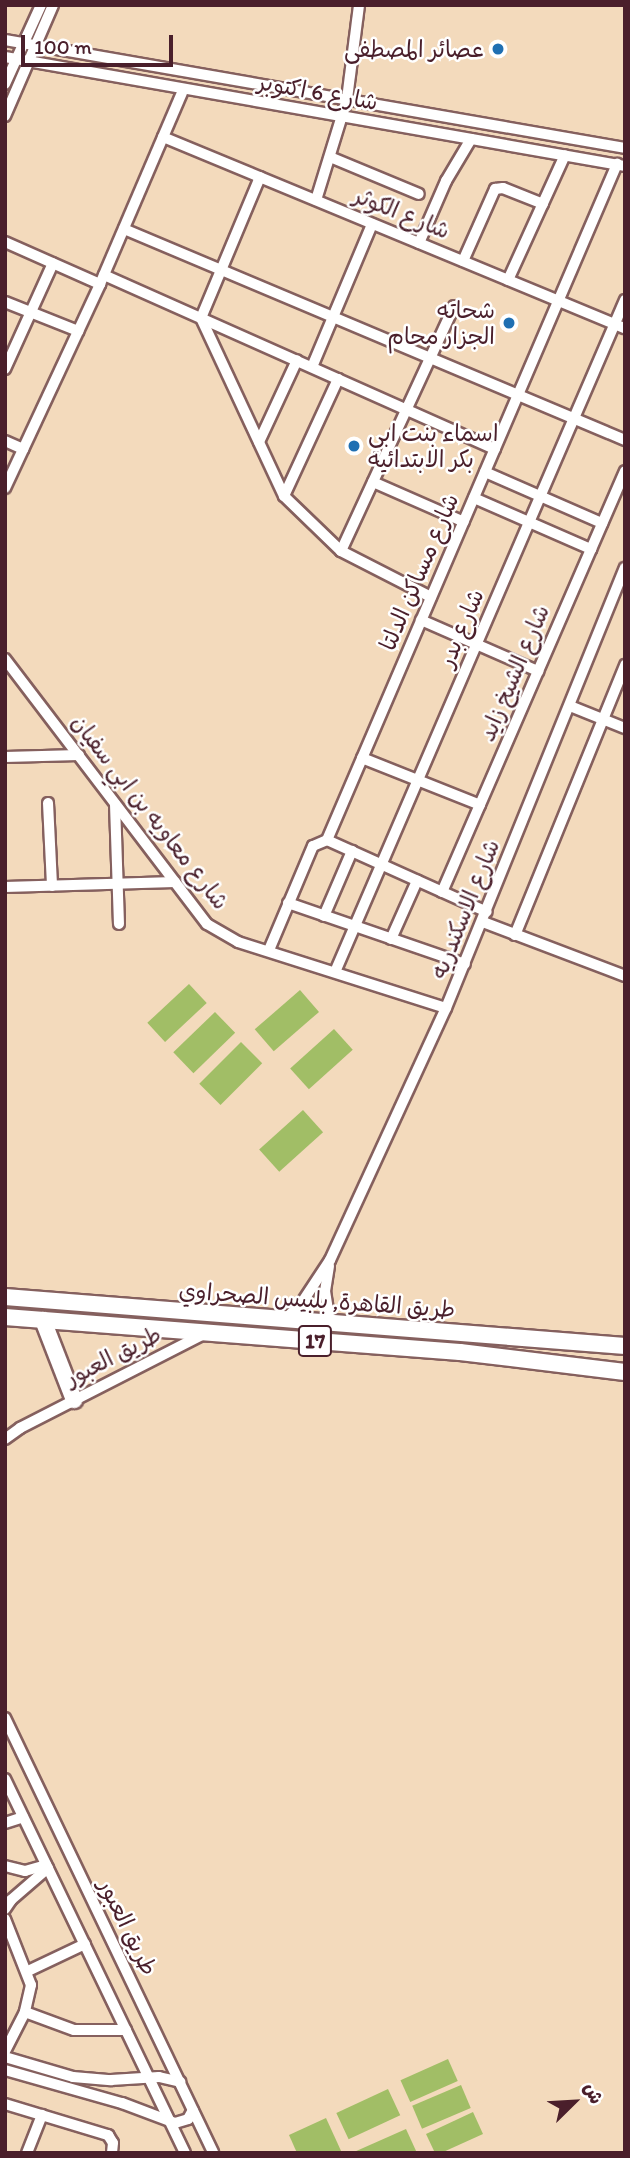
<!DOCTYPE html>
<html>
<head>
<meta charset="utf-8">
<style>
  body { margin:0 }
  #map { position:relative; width:630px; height:2158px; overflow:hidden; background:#f3dabc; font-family:Itim,"Playpen Sans Arabic",sans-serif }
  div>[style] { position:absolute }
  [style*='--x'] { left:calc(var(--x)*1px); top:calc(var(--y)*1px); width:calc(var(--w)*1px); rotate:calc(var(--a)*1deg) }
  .green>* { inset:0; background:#a1be66; transform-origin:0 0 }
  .roads { filter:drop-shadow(2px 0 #85605e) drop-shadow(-2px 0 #85605e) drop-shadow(0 2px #85605e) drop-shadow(0 -2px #85605e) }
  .minor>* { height:10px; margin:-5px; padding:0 5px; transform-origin:5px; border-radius:5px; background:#fff }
  .highway>* { height:16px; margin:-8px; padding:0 8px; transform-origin:8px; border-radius:8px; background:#fff }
  .dots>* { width:19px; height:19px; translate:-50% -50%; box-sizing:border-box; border:4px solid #fff; border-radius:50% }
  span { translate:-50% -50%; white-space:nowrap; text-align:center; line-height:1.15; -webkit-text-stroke:5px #fff; paint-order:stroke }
  .shield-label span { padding:2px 5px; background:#fff; border:2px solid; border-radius:5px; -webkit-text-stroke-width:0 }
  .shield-label { font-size:21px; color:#4a1f2b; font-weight:700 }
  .poi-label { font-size:23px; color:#4a1f2b }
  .right { translate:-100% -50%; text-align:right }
  .left { translate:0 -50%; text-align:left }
  .street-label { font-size:23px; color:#4a1f2b }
  .frame { position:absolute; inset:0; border:7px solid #4a1f2b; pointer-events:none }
  .north { position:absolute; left:539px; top:2067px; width:70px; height:70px; -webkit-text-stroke:5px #fff; paint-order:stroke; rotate:66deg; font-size:19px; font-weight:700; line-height:28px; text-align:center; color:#4a1f2b }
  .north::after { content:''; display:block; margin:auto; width:24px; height:32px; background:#4a1f2b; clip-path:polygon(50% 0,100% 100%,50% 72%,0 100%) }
  .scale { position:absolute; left:21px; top:35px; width:152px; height:32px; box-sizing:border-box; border:4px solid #4a1f2b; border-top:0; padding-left:9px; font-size:21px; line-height:24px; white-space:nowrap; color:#4a1f2b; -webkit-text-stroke:5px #fff; paint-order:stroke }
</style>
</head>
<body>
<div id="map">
  <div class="green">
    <div style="left:189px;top:984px;width:26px;height:57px;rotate:47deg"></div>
    <div style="left:300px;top:990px;width:29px;height:60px;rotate:49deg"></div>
    <div style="left:215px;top:1012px;width:29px;height:58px;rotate:46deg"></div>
    <div style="left:334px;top:1029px;width:28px;height:59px;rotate:48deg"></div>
    <div style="left:241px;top:1042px;width:30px;height:59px;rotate:45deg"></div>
    <div style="left:303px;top:1110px;width:30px;height:59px;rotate:48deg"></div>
    <div style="left:448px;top:2059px;width:24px;height:52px;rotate:66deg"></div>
    <div style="left:461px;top:2085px;width:25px;height:53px;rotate:67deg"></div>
    <div style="left:388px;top:2089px;width:29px;height:57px;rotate:65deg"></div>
    <div style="clip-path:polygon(473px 2112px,483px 2134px,441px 2153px,435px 2153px,426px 2134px)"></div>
    <div style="clip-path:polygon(326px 2118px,342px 2153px,297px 2153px,289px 2135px)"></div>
    <div style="clip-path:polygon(406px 2129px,417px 2153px,355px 2153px,354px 2152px)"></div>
  </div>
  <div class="roads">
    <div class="minor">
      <div style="--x:5;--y:40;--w:629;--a:9.88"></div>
      <div style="--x:5;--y:57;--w:630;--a:9.97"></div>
      <div style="--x:5;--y:84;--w:87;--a:-65.5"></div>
      <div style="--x:5;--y:116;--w:121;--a:-66.6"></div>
      <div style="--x:163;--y:137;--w:500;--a:22.5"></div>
      <div style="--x:330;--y:157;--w:96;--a:22.6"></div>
      <div style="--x:260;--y:177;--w:153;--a:112.7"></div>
      <div style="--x:201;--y:318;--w:196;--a:65"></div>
      <div style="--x:284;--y:496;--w:79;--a:44"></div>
      <div style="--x:341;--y:551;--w:101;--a:27.1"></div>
      <div style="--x:316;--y:200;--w:106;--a:-72.9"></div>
      <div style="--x:347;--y:99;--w:95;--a:-82.7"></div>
      <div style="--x:124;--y:229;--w:544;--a:22.84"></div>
      <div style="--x:5;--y:242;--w:104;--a:23.9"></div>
      <div style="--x:419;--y:243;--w:68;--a:-66.5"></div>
      <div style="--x:446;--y:181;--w:49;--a:-59.2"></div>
      <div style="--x:463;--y:261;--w:79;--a:-66"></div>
      <div style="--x:495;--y:189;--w:8;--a:-7"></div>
      <div style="--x:503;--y:188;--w:43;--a:21.8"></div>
      <div style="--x:104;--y:275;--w:428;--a:24"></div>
      <div style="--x:508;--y:280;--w:137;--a:-65.5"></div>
      <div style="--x:5;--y:302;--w:79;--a:21.7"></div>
      <div style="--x:312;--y:367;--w:155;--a:-67.2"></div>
      <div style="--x:5;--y:369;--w:116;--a:-65.6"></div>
      <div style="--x:5;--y:441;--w:20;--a:24"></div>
      <div style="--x:259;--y:442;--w:90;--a:-65.1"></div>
      <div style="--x:485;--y:472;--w:128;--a:23.6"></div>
      <div style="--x:373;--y:482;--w:99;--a:23.7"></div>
      <div style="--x:5;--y:488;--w:225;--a:-65"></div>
      <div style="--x:100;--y:284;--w:211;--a:-66.8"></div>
      <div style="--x:284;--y:496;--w:129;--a:-65.2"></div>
      <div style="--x:474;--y:498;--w:128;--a:23.6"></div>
      <div style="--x:341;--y:551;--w:270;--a:-65.2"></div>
      <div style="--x:421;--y:620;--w:128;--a:23.6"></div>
      <div style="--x:5;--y:659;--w:333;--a:52.7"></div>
      <div style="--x:207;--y:924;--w:36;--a:30"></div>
      <div style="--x:238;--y:942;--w:218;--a:17.6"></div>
      <div style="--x:570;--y:706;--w:59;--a:21.8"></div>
      <div style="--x:5;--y:757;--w:74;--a:-1.5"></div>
      <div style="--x:362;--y:758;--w:127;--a:21.7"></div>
      <div style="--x:48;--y:803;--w:83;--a:87.2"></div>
      <div style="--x:115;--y:804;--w:120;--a:88.1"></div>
      <div style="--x:327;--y:840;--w:175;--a:24.2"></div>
      <div style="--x:5;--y:887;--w:170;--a:-1.7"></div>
      <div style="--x:442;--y:892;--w:459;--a:-66.5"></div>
      <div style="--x:288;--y:903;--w:187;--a:19"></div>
      <div style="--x:324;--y:916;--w:71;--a:-66.7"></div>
      <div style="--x:483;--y:922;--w:152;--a:20.8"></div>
      <div style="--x:515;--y:935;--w:292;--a:-67.8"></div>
      <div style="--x:391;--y:939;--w:64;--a:-65.9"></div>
      <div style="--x:269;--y:950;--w:113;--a:-67.1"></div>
      <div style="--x:313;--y:846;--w:15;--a:-23"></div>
      <div style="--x:327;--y:840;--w:736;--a:-66.78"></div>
      <div style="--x:335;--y:972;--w:732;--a:-66.66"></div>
      <div style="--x:329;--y:1266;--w:25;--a:99"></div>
      <div style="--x:325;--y:1291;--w:33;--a:81"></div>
      <div style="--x:284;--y:1320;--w:23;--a:-43"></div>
      <div style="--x:301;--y:1304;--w:53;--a:-56.6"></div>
      <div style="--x:330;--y:1260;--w:277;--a:-65.3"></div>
      <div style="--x:446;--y:1008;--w:475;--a:-67.9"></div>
      <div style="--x:5;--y:1439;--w:19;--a:-36"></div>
      <div style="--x:20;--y:1428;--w:207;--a:-27.1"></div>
      <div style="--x:5;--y:1718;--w:482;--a:64.4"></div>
      <div style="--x:5;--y:1779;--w:415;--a:64.3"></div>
      <div style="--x:5;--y:1823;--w:19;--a:-18"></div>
      <div style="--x:5;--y:1866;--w:21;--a:14"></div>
      <div style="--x:25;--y:1871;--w:22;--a:-16"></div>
      <div style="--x:5;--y:1909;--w:11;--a:-56"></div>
      <div style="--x:11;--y:1900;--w:49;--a:-40.9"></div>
      <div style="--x:5;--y:1919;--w:71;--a:68.5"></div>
      <div style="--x:31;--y:1985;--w:28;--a:103"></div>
      <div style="--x:25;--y:2012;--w:44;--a:117.1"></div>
      <div style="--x:28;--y:1971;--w:63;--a:-25.3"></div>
      <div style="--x:25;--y:2012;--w:52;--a:20.2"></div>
      <div style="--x:74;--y:2030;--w:52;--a:0"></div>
      <div style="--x:5;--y:2057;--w:71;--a:16.4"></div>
      <div style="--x:73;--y:2077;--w:38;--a:5"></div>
      <div style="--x:111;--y:2080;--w:48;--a:-3.6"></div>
      <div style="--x:159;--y:2077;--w:22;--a:13"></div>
      <div style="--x:5;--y:2070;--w:122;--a:15.8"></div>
      <div style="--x:122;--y:2103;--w:57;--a:20.7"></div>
      <div style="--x:175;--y:2123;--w:14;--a:-17"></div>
      <div style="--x:188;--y:2119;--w:10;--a:-61"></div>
      <div style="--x:5;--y:2104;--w:108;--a:16.8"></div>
      <div style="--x:108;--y:2135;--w:9;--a:58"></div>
      <div style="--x:113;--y:2143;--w:10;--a:96"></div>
      <div style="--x:27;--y:2153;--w:41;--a:-68.5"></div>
    </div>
    <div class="highway">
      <div style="--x:5;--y:1297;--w:622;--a:4.52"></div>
      <div style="--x:5;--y:1317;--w:456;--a:4.4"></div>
      <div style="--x:460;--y:1352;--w:166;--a:6.9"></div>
      <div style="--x:43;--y:1320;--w:86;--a:68.8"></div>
    </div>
  </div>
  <div class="dots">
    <div style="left:498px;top:49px;background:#1f6fb2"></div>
    <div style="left:509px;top:323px;background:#1f6fb2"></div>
    <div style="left:354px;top:446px;background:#1f6fb2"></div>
  </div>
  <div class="shield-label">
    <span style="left:315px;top:1341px">17</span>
  </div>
  <div class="poi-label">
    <span class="right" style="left:484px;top:49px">عصائر المصطفى</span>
    <span class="right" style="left:495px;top:323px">شحاته<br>الجزار محام</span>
    <span class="left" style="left:368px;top:446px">اسماء بنت ابي<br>بكر الابتدائيه</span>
  </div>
  <div class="street-label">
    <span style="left:318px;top:92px;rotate:10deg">شارع 6 اكتوبر</span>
    <span style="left:402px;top:213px;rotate:22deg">شارع الكوثر</span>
    <span style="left:419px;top:572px;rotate:-67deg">شارع مساكن الدلتا</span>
    <span style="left:461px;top:628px;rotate:-67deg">شارع بدر</span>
    <span style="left:514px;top:673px;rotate:-67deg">شارع الشيخ زايد</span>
    <span style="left:150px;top:812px;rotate:52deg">شارع معاويه بن ابي سفيان</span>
    <span style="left:465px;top:909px;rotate:-68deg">شارع الاسكندريه</span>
    <span style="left:317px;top:1300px;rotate:4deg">طريق القاهرة, بلبيس الصحراوي</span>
    <span style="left:113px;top:1356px;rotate:-27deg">طريق العبور</span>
    <span style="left:128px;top:1927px;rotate:64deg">طريق العبور</span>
  </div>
  <div class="frame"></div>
  <div class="north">ش</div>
  <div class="scale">100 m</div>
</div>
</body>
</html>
